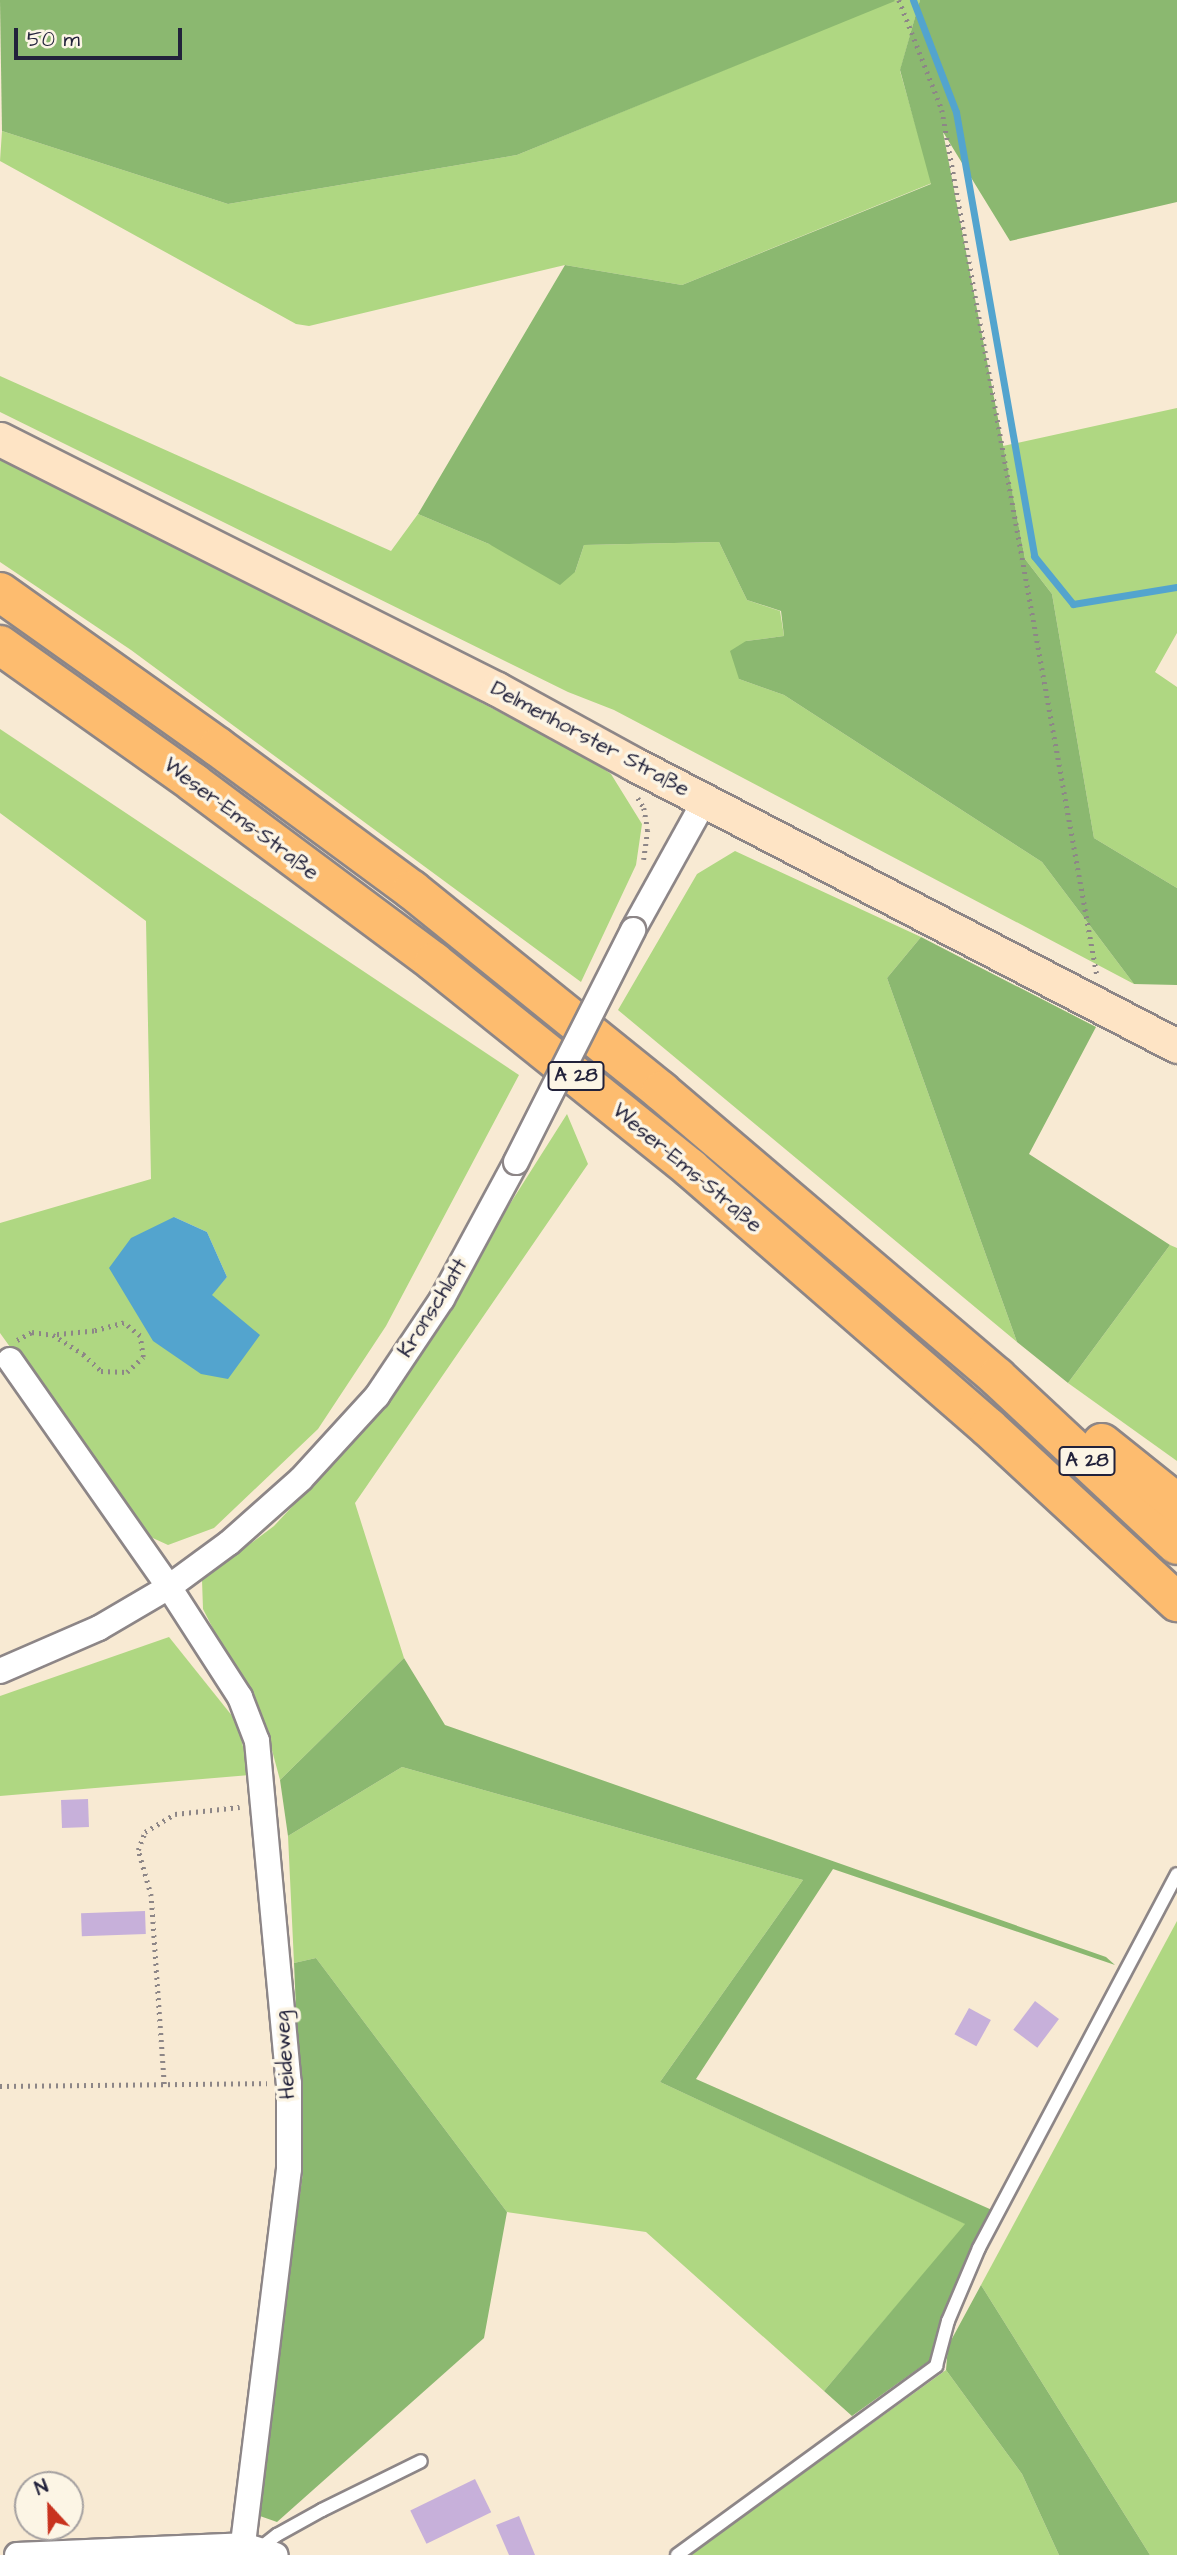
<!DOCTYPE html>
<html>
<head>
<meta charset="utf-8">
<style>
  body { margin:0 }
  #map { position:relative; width:1177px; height:2555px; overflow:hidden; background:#f8ead3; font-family:"Architects Daughter",sans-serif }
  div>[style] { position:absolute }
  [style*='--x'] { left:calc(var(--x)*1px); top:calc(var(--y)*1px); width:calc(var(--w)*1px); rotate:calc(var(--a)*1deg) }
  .green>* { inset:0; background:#afd782 }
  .forest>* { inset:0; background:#8bb870 }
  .water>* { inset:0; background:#53a4ce }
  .stream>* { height:7px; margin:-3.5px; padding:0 3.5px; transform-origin:3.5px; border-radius:3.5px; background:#53a4ce }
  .building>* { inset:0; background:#c7b0da; transform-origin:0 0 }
  .path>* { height:4.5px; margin-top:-2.25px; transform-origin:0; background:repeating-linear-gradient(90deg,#8d8687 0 2px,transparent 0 7px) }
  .roads { filter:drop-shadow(2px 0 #8d8687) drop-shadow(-2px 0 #8d8687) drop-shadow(0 2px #8d8687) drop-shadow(0 -2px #8d8687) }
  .lane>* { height:12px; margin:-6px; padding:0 6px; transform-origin:6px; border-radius:6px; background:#fff }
  .street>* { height:24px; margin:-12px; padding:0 12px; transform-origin:12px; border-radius:12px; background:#fff }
  .secondary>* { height:33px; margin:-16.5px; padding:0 16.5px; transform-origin:16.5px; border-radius:16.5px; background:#fee4c5 }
  .highway>* { height:38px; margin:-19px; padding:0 19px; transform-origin:19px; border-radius:19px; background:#fdbc6f }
  .bridges { filter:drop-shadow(2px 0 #8d8687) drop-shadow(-2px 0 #8d8687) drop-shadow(0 2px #8d8687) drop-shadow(0 -2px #8d8687) }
  .street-bridge>* { height:24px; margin:-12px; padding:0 12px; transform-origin:12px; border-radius:12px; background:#fff }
  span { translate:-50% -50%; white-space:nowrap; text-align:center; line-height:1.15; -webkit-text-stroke:7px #fcf5e5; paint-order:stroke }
  .shield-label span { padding:2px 5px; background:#fcf5e5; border:2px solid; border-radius:5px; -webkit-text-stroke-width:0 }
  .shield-label { font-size:19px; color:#22223b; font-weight:700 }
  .street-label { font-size:21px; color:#22223b }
  .north { position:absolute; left:14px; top:2471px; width:70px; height:70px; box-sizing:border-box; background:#fcf5e5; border:2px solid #a5a1a1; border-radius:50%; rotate:338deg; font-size:19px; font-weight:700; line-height:28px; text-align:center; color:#22223b }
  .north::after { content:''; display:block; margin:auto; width:24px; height:32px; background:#c8321e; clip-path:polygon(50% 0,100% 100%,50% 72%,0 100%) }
  .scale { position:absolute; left:14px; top:28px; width:168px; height:32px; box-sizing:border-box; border:4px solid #22223b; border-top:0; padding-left:9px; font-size:21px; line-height:24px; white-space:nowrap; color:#22223b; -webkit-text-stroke:5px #fcf5e5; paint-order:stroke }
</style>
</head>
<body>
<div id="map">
  <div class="green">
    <div style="clip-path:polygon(894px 0,920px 0,900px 71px,932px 183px,682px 285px,565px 265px,309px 326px,296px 324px,0 161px,2px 131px,228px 204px,517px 155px)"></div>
    <div style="clip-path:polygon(0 376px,391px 551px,418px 514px,489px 544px,575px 572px,584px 545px,719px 542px,747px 600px,780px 611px,784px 636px,746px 641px,739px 679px,784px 695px,1042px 862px,1134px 984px,614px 710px,568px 692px,0 412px)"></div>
    <div style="clip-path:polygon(1177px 408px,1177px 633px,1155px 672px,1177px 687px,1177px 888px,1094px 838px,1052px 594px,1025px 559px,1003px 446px)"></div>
    <div style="clip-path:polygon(0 455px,585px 756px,611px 774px,642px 824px,636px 865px,581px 982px,131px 650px,0 562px)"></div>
    <div style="clip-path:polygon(evenodd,0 729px,519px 1075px,386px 1326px,318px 1429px,214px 1528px,168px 1545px,144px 1534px,0 1333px,0 1223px,151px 1179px,146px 921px,0 813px,0 729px,174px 1217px,207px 1232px,227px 1277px,211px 1295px,174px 1217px)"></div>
    <div style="clip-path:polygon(735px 851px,921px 937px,887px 978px,1017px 1342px,618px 1010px,697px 874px)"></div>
    <div style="clip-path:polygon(567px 1114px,588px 1164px,355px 1503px,404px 1658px,280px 1780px,269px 1739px,203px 1609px,202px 1580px,274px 1526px,373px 1420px)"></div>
    <div style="clip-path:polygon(1170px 1245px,1177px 1248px,1177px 1461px,1068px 1383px)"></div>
    <div style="clip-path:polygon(169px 1637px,237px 1722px,250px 1775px,0 1796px,0 1696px)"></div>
    <div style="clip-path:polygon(402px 1767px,803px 1880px,660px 2082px,966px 2224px,824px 2391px,646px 2232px,507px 2212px,316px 1958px,294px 1963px,288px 1836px)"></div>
    <div style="clip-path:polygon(1177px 1921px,1177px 2555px,1150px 2555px,981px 2285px)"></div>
    <div style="clip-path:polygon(946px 2370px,1022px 2474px,1059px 2555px,690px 2555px)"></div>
  </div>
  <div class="forest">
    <div style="clip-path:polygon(0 0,894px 0,895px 1px,517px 155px,228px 204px,2px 131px)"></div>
    <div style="clip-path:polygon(920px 0,1177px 0,1177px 202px,1010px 241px,943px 132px,1025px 559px,1052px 594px,1094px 838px,1177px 888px,1177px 985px,1134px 984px,1042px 862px,784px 695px,739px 679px,730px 651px,746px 641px,784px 636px,781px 611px,747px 600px,719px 542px,584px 545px,575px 572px,560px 585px,489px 544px,418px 514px,565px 265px,682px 285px,931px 184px,900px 70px)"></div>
    <div style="clip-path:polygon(921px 937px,1096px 1027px,1029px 1154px,1170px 1245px,1068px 1383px,1017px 1342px,887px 978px)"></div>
    <div style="clip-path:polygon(404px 1658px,445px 1725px,1106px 1957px,1115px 1965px,833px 1869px,696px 2079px,992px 2210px,940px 2325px,929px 2361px,852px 2416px,824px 2391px,965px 2224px,660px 2082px,803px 1880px,402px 1767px,288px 1836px,280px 1780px)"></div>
    <div style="clip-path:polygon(316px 1958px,507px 2212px,484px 2338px,277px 2522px,257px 2515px,303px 2172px,294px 1963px)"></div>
    <div style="clip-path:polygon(981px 2285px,1150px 2555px,1059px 2555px,1022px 2474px,946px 2370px,948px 2346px)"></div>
  </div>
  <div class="water">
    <div style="clip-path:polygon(174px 1217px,207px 1232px,227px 1277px,212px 1295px,260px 1335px,228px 1379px,201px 1374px,153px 1341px,109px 1268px,131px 1238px)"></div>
  </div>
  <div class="stream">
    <div style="--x:913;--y:0;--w:120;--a:69"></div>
    <div style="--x:956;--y:112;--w:451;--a:80"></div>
    <div style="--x:1034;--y:556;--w:62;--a:50.9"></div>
    <div style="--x:1073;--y:604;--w:105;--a:-9.3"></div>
  </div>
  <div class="building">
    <div style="left:88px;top:1799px;width:28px;height:27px;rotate:88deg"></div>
    <div style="left:145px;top:1911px;width:23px;height:64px;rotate:88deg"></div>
    <div style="left:1035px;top:2001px;width:30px;height:36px;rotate:37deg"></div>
    <div style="left:969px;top:2008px;width:25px;height:30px;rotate:29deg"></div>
    <div style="left:475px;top:2479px;width:37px;height:72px;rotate:64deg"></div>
    <div style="clip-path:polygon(519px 2516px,535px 2555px,509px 2555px,496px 2525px)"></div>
  </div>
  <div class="path">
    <div style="--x:899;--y:0;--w:118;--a:68.6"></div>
    <div style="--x:942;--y:110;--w:879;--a:79.84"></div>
    <div style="--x:638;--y:798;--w:12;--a:59"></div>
    <div style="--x:644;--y:808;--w:22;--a:80"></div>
    <div style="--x:648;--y:830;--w:30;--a:98"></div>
    <div style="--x:17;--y:1340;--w:17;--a:-28"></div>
    <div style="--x:32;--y:1332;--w:21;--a:8"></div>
    <div style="--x:53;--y:1335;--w:36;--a:32"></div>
    <div style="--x:83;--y:1354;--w:25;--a:43"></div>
    <div style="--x:101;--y:1371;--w:26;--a:2"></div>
    <div style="--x:127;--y:1372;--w:22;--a:-43"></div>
    <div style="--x:143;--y:1357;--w:21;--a:-98"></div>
    <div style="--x:140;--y:1336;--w:21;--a:-141"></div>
    <div style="--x:124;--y:1323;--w:31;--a:165"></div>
    <div style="--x:94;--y:1331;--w:41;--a:174.4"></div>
    <div style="--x:164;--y:2084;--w:188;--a:-94"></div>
    <div style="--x:151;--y:1896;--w:48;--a:-105.8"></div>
    <div style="--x:138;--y:1850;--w:19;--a:-69"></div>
    <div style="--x:145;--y:1832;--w:35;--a:-31"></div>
    <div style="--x:175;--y:1814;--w:65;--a:-6.1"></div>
    <div style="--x:0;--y:2086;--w:267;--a:-0.6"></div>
  </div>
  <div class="roads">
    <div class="lane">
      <div style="--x:259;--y:2549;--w:23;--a:-38"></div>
      <div style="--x:277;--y:2535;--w:51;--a:-29.1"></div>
      <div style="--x:322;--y:2510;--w:110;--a:-26.3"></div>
      <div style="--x:677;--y:2555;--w:321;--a:-36.1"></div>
      <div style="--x:936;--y:2366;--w:47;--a:-75.1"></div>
      <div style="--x:948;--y:2321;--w:79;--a:-67"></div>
      <div style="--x:979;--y:2248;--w:423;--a:-62.1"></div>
    </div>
    <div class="street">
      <div style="--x:633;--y:930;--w:149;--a:-61"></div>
      <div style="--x:10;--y:1360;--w:277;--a:55"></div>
      <div style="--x:169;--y:1587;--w:131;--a:57.2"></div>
      <div style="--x:240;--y:1697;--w:47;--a:68.9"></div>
      <div style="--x:257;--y:1741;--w:343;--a:84.7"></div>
      <div style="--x:289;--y:2083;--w:86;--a:90"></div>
      <div style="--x:289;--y:2169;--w:379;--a:97"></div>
      <div style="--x:0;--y:1671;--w:108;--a:-23.5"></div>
      <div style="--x:99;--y:1628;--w:81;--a:-30.4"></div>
      <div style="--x:169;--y:1587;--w:74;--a:-36.3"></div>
      <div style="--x:229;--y:1543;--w:96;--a:-41.6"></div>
      <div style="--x:301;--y:1479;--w:113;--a:-47.5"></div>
      <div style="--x:377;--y:1396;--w:117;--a:-56.2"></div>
      <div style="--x:442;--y:1299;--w:156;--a:-61.6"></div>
      <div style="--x:17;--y:2555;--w:226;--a:-2.5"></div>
      <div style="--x:243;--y:2545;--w:34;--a:17"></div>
    </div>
    <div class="secondary">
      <div style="--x:0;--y:439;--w:556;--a:26.7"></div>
      <div style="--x:497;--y:689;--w:154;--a:28.7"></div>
      <div style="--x:632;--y:763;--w:614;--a:27.44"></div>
    </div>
    <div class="highway">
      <div style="--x:0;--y:592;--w:267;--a:35.4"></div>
      <div style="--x:218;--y:747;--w:241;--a:36.4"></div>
      <div style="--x:412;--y:890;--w:320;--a:38.9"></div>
      <div style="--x:661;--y:1091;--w:441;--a:40.4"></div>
      <div style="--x:997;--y:1377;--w:246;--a:43"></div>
      <div style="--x:0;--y:645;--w:238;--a:35.4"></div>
      <div style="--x:194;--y:783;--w:299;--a:36.7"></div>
      <div style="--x:434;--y:962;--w:329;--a:38.8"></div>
      <div style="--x:690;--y:1168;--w:395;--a:41"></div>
      <div style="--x:988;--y:1427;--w:258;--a:42.8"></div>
      <div style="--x:1102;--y:1443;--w:96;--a:38.7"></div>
    </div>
  </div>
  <div class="bridges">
    <div class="street-bridge">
      <div style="--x:516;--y:1162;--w:260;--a:-63.2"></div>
    </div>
  </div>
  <div class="shield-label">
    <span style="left:576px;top:1076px">A 28</span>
    <span style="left:1087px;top:1461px">A 28</span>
  </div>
  <div class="street-label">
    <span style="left:590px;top:739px;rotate:28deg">Delmenhorster Straße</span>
    <span style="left:241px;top:819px;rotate:37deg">Weser-Ems-Straße</span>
    <span style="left:687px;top:1168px;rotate:40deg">Weser-Ems-Straße</span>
    <span style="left:433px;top:1308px;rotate:-58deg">Kronschlatt</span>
    <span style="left:285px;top:2055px;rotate:-94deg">Heideweg</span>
  </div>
  <div class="north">N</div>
  <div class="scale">50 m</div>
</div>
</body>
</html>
